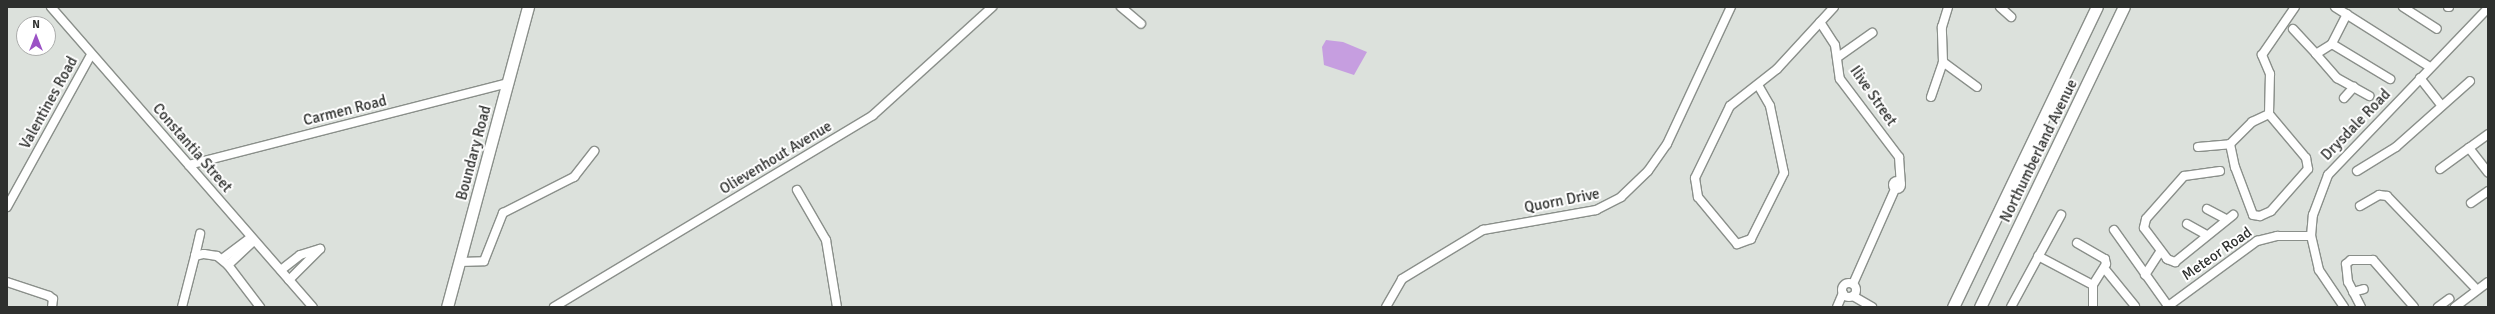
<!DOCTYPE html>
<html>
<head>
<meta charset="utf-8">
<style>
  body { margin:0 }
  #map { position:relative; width:2495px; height:314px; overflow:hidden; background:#dce1dc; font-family:Signika,sans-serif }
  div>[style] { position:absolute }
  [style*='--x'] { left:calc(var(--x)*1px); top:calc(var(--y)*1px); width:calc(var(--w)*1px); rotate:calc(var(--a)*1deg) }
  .water>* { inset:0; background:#c69ee0 }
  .roads { filter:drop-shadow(1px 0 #8a8f8a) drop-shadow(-1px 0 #8a8f8a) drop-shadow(0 1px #8a8f8a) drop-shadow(0 -1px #8a8f8a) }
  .street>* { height:8px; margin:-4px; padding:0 4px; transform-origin:4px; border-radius:4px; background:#fff }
  .street>.ring { margin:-4px; padding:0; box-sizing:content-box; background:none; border:8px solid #fff; border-radius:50% }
  .secondary>* { height:11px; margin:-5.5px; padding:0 5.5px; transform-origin:5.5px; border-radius:5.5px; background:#fff }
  span { translate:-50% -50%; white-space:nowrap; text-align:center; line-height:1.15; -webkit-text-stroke:4px #fff; paint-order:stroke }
  .street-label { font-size:15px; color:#2e302e }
  .frame { position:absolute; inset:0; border:8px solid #2e302e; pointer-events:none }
  .north { position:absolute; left:16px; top:16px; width:40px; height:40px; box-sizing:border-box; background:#fff; border:1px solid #abacab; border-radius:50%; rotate:0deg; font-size:11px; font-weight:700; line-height:16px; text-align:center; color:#2e302e }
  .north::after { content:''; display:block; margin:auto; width:14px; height:18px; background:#9b52c5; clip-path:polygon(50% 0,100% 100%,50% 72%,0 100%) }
</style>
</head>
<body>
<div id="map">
  <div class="water">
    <div style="clip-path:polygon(1326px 40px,1343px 42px,1367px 52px,1354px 75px,1324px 65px,1322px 47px)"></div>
  </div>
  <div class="roads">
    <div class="street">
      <div style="--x:51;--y:7;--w:398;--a:48.9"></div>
      <div style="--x:1121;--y:7;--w:26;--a:40"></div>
      <div style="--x:2000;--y:7;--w:15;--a:42"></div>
      <div style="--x:2335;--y:7;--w:112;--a:32.3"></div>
      <div style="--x:2403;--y:7;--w:40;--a:32.9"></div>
      <div style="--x:2448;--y:7;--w:1;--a:0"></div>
      <div style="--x:2347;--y:14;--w:34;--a:117"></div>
      <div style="--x:2332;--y:44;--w:68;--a:31.1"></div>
      <div style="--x:1820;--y:22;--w:27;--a:57"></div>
      <div style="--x:1835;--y:45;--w:34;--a:82"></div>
      <div style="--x:1840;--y:79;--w:98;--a:52.9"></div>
      <div style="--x:1899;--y:157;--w:26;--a:86"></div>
      <div style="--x:2293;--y:29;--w:34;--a:47"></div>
      <div style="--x:2316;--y:54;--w:19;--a:-32"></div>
      <div style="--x:2316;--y:54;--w:32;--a:49"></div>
      <div style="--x:2337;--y:78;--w:37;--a:29"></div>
      <div style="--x:1838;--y:57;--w:42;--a:-35.2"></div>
      <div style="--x:1943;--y:62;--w:42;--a:36.3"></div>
      <div style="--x:2420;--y:78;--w:34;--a:52"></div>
      <div style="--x:1758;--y:85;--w:24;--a:60"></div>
      <div style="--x:1770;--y:106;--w:68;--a:78.2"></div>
      <div style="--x:1784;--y:173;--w:74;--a:116.6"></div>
      <div style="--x:1751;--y:239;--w:15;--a:160"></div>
      <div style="--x:1737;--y:244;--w:61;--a:-129.7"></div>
      <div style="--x:1698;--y:197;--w:19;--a:-99"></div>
      <div style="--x:1695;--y:178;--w:80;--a:-64.1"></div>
      <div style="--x:1730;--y:106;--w:60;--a:-38.2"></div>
      <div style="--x:1777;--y:69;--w:84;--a:-47.4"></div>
      <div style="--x:1931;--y:97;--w:37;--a:-71"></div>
      <div style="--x:1943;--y:62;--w:35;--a:-92"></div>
      <div style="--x:1942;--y:27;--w:21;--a:-73"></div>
      <div style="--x:2344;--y:98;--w:15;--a:-48"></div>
      <div style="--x:2230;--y:144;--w:24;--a:78"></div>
      <div style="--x:2235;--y:167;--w:51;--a:69.4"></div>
      <div style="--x:2253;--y:215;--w:7;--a:8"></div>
      <div style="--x:2260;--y:216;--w:12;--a:-24"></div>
      <div style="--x:2271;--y:211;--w:56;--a:-48.6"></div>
      <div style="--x:2308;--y:169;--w:11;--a:-100"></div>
      <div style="--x:2306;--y:158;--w:57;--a:-130.1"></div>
      <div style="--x:2269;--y:114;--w:40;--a:-88.6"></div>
      <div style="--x:2270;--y:74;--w:21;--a:-113"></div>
      <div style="--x:2262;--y:55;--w:58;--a:-55.5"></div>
      <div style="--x:2230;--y:144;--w:31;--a:-45"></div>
      <div style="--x:2252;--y:122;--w:19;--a:-25"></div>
      <div style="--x:2198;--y:147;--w:32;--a:-5"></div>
      <div style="--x:2469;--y:148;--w:24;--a:-36"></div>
      <div style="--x:189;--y:165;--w:330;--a:-14.4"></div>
      <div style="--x:2440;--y:169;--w:36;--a:-36"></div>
      <div style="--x:2469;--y:148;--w:31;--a:52"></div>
      <div style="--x:2220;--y:171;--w:36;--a:172"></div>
      <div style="--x:2184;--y:176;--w:57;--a:131.5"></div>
      <div style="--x:2146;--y:219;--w:9;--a:103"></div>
      <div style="--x:2144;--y:228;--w:39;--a:53"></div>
      <div style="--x:2167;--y:259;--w:9;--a:21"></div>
      <div style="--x:2175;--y:262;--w:75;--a:-39"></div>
      <div style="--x:2357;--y:171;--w:46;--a:-31.6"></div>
      <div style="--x:2396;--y:147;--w:99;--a:-41.7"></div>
      <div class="ring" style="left:1893px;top:181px;width:0;height:0"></div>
      <div style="--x:797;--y:190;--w:58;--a:59.9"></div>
      <div style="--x:826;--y:240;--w:68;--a:80.7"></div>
      <div style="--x:2471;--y:203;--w:21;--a:-35"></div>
      <div style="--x:2360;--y:206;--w:22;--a:-30"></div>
      <div style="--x:2379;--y:195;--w:8;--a:7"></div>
      <div style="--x:2387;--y:196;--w:130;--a:46.2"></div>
      <div style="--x:7;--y:207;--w:174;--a:-61.1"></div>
      <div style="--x:2207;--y:209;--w:21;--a:28"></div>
      <div style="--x:2187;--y:224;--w:23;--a:29"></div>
      <div style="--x:2114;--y:230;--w:93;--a:54.6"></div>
      <div style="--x:2077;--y:243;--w:32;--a:30"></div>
      <div style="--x:2105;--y:259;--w:5;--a:79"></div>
      <div style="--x:2106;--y:264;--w:25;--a:122"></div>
      <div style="--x:195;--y:256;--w:23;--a:-77"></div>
      <div style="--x:2038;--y:256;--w:62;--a:27.8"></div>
      <div style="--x:2093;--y:285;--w:22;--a:90"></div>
      <div style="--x:222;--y:259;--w:36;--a:-37"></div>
      <div style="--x:459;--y:262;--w:25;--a:-2"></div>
      <div style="--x:484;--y:261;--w:52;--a:-68.4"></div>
      <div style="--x:503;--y:213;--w:80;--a:-26.9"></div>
      <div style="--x:574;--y:177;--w:33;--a:-52"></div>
      <div style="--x:228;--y:265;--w:35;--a:-43"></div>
      <div style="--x:2104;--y:268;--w:49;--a:50.8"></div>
      <div style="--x:281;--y:270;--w:24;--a:-38"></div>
      <div style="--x:300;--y:255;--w:21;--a:-17"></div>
      <div style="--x:2145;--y:275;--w:27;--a:-57"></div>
      <div style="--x:289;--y:280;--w:44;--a:-45"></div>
      <div style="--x:7;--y:282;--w:44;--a:18.4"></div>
      <div style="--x:49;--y:296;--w:5;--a:37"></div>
      <div style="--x:53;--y:299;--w:8;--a:97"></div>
      <div class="ring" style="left:1842px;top:283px;width:6px;height:6px"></div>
      <div style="--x:1853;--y:284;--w:104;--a:-66.1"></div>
      <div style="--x:2353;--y:292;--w:11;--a:-15"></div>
      <div style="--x:1853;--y:296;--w:22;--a:30"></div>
      <div style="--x:182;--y:307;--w:53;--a:-75.7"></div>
      <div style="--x:195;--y:256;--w:9;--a:-13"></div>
      <div style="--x:204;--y:254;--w:13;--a:9"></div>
      <div style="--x:217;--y:256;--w:14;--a:39"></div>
      <div style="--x:228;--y:265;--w:53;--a:52.7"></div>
      <div style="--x:554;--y:307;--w:372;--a:-31"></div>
      <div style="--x:873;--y:115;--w:161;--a:-42.2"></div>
      <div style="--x:1386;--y:307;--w:32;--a:-60"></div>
      <div style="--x:1402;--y:279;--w:95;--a:-31.2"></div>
      <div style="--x:1483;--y:230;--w:115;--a:-10"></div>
      <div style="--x:1596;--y:210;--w:28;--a:-27"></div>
      <div style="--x:1621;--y:197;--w:37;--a:-44"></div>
      <div style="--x:1648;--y:171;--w:33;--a:-55"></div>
      <div style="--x:1667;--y:144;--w:151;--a:-65"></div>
      <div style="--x:1837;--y:307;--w:15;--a:-67"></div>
      <div style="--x:2011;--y:307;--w:105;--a:-61.5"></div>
      <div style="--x:2167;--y:307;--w:112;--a:-36.3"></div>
      <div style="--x:2257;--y:241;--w:21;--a:-14"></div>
      <div style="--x:2277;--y:236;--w:34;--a:0"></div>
      <div style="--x:2344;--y:307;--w:45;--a:-124"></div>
      <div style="--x:2319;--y:270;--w:35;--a:-103"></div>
      <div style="--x:2311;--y:236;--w:21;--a:-85"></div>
      <div style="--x:2313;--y:215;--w:43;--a:-69.4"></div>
      <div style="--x:2328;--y:175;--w:231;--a:-46.2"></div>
      <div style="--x:2361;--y:307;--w:28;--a:-117"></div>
      <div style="--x:2348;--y:282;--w:18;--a:-96"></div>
      <div style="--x:2346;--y:264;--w:6;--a:-39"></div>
      <div style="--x:2351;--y:260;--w:22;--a:0"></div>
      <div style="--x:2373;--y:260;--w:62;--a:48.9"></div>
      <div style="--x:2438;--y:307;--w:14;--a:-36"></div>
      <div style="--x:2455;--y:307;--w:41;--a:-37.1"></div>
    </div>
    <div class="secondary">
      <div style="--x:447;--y:307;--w:311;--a:-74.9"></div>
      <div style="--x:1953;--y:307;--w:333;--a:-64.4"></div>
      <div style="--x:1980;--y:307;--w:333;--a:-64.4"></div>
    </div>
  </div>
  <div class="street-label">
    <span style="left:1873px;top:96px;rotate:55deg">Ilive Street</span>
    <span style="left:49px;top:103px;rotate:-61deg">Valentines Road</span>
    <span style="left:345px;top:111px;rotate:-14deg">Carmen Road</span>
    <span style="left:2356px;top:125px;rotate:-46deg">Drysdale Road</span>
    <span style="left:192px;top:148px;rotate:49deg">Constantia Street</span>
    <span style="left:2039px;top:151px;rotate:-64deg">Northumberland Avenue</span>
    <span style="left:474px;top:153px;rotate:-75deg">Boundary Road</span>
    <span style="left:776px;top:158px;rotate:-31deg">Olievenhout Avenue</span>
    <span style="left:1562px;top:201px;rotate:-11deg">Quorn Drive</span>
    <span style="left:2217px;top:254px;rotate:-35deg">Meteor Road</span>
  </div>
  <div class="frame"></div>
  <div class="north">N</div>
</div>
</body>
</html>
